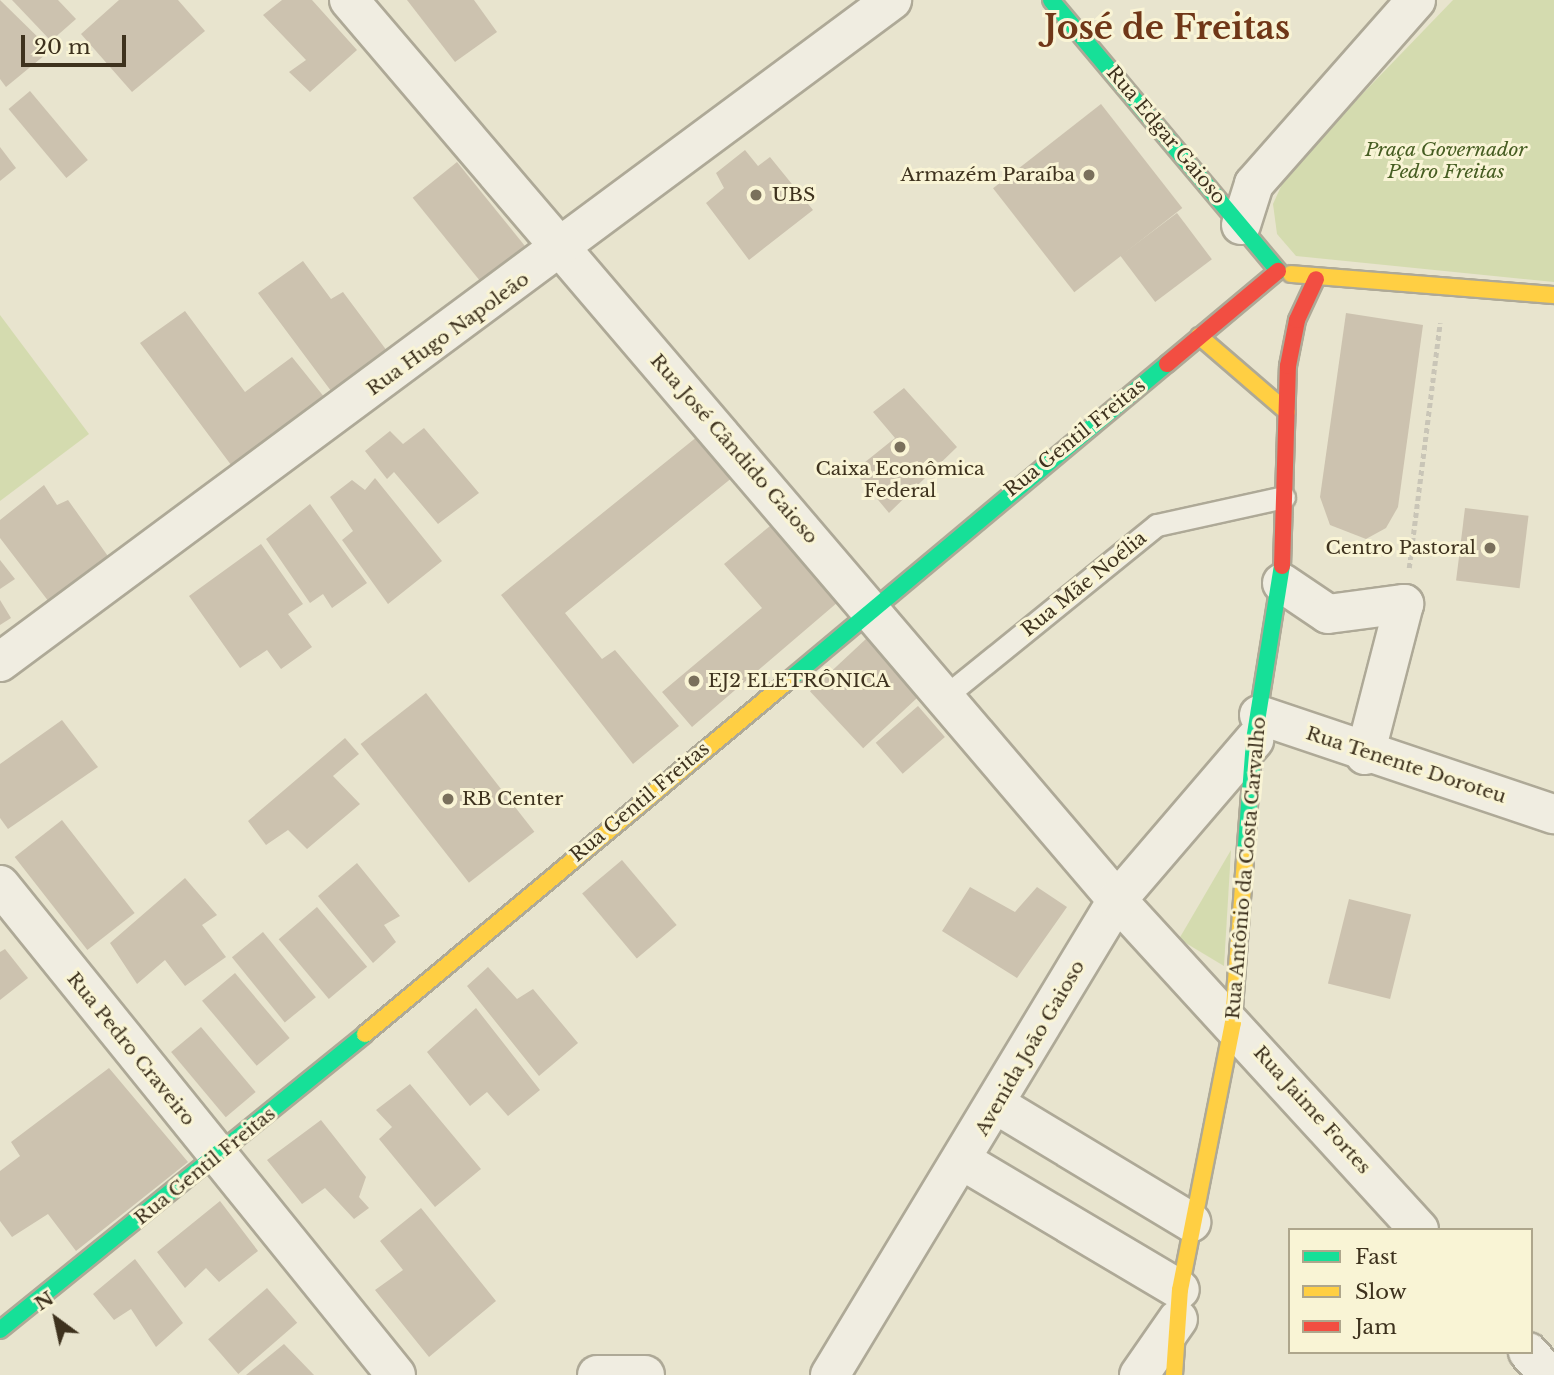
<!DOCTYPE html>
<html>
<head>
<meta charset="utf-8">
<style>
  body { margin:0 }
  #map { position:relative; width:1554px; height:1375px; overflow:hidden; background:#e8e4ce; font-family:"Libre Baskerville",serif }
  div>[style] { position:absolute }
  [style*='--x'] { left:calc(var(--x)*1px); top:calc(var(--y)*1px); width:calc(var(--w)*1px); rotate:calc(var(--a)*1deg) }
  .green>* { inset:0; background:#d4dbaf }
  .building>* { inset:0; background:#ccc2af; transform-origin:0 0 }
  .path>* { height:4.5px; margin-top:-2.25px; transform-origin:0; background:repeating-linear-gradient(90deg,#c9c5b7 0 5px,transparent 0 8.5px) }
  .roads { filter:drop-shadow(2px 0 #aea997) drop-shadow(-2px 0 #aea997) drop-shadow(0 2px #aea997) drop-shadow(0 -2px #aea997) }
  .lane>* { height:21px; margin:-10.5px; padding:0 10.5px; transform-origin:10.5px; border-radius:10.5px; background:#f0ede1 }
  .street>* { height:38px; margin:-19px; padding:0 19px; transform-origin:19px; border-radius:19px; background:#f0ede1 }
  .fast>* { height:16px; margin:-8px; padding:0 8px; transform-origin:8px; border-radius:8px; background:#16e098 }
  .slow>* { height:16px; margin:-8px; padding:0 8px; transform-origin:8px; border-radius:8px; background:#ffcf43 }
  .jam>* { height:16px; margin:-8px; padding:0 8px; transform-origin:8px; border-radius:8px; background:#f24e42 }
  .dots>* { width:19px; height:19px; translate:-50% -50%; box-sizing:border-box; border:4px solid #f9f4d5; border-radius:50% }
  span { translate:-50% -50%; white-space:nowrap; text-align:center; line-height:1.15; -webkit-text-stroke:6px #f9f4d5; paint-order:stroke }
  .street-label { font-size:19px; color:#3e321e }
  .park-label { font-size:19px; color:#465d22; font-style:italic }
  .poi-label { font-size:19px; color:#3e321e }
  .right { translate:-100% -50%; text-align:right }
  .left { translate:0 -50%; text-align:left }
  .town-label { font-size:33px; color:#703718; font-weight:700 }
  .legend { position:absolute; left:1288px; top:1228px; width:245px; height:126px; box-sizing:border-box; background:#f9f4d5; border:2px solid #aea68c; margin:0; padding:9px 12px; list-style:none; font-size:21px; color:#3e321e }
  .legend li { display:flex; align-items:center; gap:14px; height:35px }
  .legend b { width:35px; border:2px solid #aea68c }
  .north { position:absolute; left:21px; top:1284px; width:70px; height:70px; -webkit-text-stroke:5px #f9f4d5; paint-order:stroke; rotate:327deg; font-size:19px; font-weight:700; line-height:28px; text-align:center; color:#3e321e }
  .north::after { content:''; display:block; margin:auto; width:24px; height:32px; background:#3e321e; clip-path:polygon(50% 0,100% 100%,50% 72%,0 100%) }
  .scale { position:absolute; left:21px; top:35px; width:105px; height:32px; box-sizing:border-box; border:4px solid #3e321e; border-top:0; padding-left:9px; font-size:21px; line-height:24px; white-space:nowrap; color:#3e321e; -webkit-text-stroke:5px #f9f4d5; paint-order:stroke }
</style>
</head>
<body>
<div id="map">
  <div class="green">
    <div style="clip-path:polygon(1453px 0,1554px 0,1554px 282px,1296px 256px,1277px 234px,1273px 204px,1288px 171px)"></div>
    <div style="clip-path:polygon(0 315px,89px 434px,0 501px)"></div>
    <div style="clip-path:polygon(1231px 850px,1224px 966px,1179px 939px)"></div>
  </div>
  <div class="building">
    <div style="clip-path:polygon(0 0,51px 50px,6px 87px,0 79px)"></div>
    <div style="clip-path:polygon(12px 0,58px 0,76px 19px,51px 41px)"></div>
    <div style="clip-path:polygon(119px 0,178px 0,205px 31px,132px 92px,81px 34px)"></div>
    <div style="clip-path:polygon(282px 0,312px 0,357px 50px,310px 92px,289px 72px,306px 60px,263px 15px)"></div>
    <div style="clip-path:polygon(407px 0,474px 0,497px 32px,455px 62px)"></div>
    <div style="left:30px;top:91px;width:90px;height:28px;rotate:50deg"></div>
    <div style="left:1101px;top:104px;width:132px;height:137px;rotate:52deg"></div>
    <div style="clip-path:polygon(0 147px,16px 168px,0 181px)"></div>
    <div style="clip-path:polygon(745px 150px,758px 166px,770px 157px,813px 210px,749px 260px,706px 203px,724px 188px,716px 173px)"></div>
    <div style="left:457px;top:162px;width:116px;height:57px;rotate:51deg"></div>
    <div style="left:1177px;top:213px;width:58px;height:71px;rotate:53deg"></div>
    <div style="clip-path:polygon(303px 261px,331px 299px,343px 292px,396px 363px,340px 403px,258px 293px)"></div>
    <div style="clip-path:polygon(185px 311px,245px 392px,292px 357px,333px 408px,240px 477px,140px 343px)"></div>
    <div style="clip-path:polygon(1346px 313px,1423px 325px,1398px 507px,1386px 528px,1366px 539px,1330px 525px,1320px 497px)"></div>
    <div style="clip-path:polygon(904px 388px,957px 447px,889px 513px,854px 471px,895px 438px,873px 412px)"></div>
    <div style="clip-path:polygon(424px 428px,479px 493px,438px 524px,394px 472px,387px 479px,365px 451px,390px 431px,403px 444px)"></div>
    <div style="clip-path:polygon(698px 436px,733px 477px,565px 613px,602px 659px,615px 650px,679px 726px,633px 764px,501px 595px)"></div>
    <div style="clip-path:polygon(375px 478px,442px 561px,388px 604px,342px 540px,353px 531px,330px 497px,352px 480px,365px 490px)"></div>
    <div style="clip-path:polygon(44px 485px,57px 505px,68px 500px,110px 559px,49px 602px,0 538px,0 520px)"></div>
    <div style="clip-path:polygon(310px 504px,367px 583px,332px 608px,323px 594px,310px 603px,266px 539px)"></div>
    <div style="left:1465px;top:508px;width:64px;height:73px;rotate:7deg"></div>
    <div style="clip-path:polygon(770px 526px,838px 602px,692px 727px,662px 692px,762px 608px,724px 564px)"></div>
    <div style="clip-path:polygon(261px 544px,303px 604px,288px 614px,312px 647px,281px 669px,267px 650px,240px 668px,189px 596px)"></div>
    <div style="clip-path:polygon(0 560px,15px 579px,0 589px)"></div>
    <div style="clip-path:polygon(0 600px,11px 618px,0 625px)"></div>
    <div style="left:867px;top:638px;width:78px;height:78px;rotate:47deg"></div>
    <div style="left:426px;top:693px;width:176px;height:83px;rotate:52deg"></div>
    <div style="left:918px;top:706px;width:41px;height:56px;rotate:49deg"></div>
    <div style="clip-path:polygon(62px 720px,98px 767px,8px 829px,0 818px,0 764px)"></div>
    <div style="clip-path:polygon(345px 738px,359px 754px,333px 776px,360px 804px,307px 849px,288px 830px,266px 845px,248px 821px)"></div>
    <div style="left:62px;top:820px;width:118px;height:60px;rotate:52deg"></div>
    <div style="left:622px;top:860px;width:85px;height:52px;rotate:50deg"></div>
    <div style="clip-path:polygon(357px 863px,400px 916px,384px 925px,396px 942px,373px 963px,318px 896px)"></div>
    <div style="clip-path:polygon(185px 878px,217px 915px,202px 925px,226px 957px,185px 986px,165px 960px,137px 984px,110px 943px)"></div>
    <div style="clip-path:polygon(970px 887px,1015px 912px,1037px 887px,1067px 907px,1017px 978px,942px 931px)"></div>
    <div style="left:1349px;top:899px;width:64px;height:87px;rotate:14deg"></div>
    <div style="left:317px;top:907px;width:78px;height:50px;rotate:50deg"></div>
    <div style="left:263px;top:932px;width:84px;height:40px;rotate:51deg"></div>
    <div style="clip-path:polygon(5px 949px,28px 978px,0 1000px,0 952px)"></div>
    <div style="clip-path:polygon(488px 967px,517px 999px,533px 989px,578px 1043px,539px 1076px,467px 986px)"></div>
    <div style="left:235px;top:973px;width:85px;height:43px;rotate:50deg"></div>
    <div style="clip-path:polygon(476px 1008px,540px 1090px,508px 1116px,487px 1092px,470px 1106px,427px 1052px)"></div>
    <div style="left:201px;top:1027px;width:85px;height:39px;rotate:50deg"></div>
    <div style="clip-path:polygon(109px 1068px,188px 1162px,76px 1251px,48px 1214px,12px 1237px,0 1221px,0 1171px,20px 1156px,11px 1142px)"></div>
    <div style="clip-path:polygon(410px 1084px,481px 1169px,435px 1207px,379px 1139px,392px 1127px,376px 1110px)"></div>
    <div style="clip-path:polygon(321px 1120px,366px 1177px,359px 1197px,369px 1208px,354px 1219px,325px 1188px,302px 1204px,267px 1160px)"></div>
    <div style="clip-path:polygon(220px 1201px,258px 1251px,219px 1282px,206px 1268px,185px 1288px,157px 1252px)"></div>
    <div style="clip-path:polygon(421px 1208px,496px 1301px,429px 1357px,375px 1290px,403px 1270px,380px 1241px)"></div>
    <div style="clip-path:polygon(135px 1259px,183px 1323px,156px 1347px,131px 1309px,114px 1320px,93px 1294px)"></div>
    <div style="left:267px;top:1288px;width:46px;height:78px;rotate:49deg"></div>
    <div style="clip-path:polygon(284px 1344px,314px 1375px,246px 1375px)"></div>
  </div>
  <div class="path">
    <div style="--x:1409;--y:568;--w:247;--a:-82.8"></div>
  </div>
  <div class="roads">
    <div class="lane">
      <div style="--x:943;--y:698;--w:275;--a:-39"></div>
      <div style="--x:1157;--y:525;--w:130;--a:-12.4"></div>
    </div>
    <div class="street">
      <div style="--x:349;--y:0;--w:1183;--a:49.52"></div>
      <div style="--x:1117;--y:900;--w:447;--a:47.5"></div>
      <div style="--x:1241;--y:225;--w:43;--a:-72.4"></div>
      <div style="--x:1254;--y:184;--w:245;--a:-48.6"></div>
      <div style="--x:1282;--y:583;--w:55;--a:34"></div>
      <div style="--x:1328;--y:614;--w:77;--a:-7.5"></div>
      <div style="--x:1404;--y:604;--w:156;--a:104.5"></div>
      <div style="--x:0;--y:662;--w:1111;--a:-36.58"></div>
      <div style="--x:1259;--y:715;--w:311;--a:18.6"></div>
      <div style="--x:0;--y:885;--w:630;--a:51.06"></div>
      <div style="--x:997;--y:1105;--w:227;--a:31.1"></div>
      <div style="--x:963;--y:1161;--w:252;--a:30.7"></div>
      <div style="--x:1528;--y:1352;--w:31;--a:48"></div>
      <div style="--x:597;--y:1375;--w:48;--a:0"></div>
      <div style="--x:830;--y:1375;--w:555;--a:-58.86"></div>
      <div style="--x:1117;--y:900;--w:211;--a:-49.4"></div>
      <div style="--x:1139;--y:1375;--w:68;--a:-55.1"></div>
    </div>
    <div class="fast">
      <div style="--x:1051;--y:0;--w:354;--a:50"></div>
      <div style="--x:789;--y:680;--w:493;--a:-39.9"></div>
      <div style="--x:1245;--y:858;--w:118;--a:-85.6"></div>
      <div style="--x:1254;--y:740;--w:176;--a:-80.9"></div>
      <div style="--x:0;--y:1330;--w:470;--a:-39"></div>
    </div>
    <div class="slow">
      <div style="--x:1291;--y:274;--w:264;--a:4.6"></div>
      <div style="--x:1199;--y:336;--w:116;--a:40.8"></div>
      <div style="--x:365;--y:1034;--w:552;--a:-39.86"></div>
      <div style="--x:1174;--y:1375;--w:85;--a:-86"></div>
      <div style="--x:1180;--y:1290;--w:273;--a:-78.8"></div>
      <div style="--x:1233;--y:1022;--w:164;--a:-85.8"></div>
    </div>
    <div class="jam">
      <div style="--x:1167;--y:364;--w:145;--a:-40"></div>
      <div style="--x:1282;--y:566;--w:200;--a:-88.3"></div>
      <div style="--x:1288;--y:366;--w:47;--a:-78.9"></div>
      <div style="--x:1297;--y:320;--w:45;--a:-65.1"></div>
    </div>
  </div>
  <div class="dots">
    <div style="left:1089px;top:175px;background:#7a705c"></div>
    <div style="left:756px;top:195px;background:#7a705c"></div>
    <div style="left:900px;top:447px;background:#7a705c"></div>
    <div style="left:1490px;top:548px;background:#7a705c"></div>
    <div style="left:694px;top:681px;background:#7a705c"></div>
    <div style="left:448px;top:799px;background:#7a705c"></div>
  </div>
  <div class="street-label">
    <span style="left:1166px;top:135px;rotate:50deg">Rua Edgar Gaioso</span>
    <span style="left:448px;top:334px;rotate:-36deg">Rua Hugo Napoleão</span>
    <span style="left:1075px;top:438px;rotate:-39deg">Rua Gentil Freitas</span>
    <span style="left:734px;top:449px;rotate:49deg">Rua José Cândido Gaioso</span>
    <span style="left:1084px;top:584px;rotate:-39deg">Rua Mãe Noélia</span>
    <span style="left:1406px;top:765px;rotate:18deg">Rua Tenente Doroteu</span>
    <span style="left:640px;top:802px;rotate:-40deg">Rua Gentil Freitas</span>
    <span style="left:1246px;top:868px;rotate:-85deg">Rua Antônio da Costa Carvalho</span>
    <span style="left:1030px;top:1048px;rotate:-60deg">Avenida João Gaioso</span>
    <span style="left:131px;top:1049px;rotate:51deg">Rua Pedro Craveiro</span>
    <span style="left:1312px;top:1110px;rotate:48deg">Rua Jaime Fortes</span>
    <span style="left:205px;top:1166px;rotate:-39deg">Rua Gentil Freitas</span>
  </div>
  <div class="park-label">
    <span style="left:1446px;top:161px">Praça Governador<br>Pedro Freitas</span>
  </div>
  <div class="poi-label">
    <span class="right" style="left:1075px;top:175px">Armazém Paraíba</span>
    <span class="left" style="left:772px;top:195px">UBS</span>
    <span style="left:900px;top:480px">Caixa Econômica<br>Federal</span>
    <span class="right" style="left:1476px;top:548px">Centro Pastoral</span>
    <span class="left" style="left:708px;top:681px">EJ2 ELETRÔNICA</span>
    <span class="left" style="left:462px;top:799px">RB Center</span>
  </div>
  <div class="town-label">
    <span style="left:1167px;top:28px">José de Freitas</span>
  </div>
  <ul class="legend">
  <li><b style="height:9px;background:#16e098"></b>Fast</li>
  <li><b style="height:9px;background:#ffcf43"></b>Slow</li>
  <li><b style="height:9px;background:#f24e42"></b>Jam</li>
  </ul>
  <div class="north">N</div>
  <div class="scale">20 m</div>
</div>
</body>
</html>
